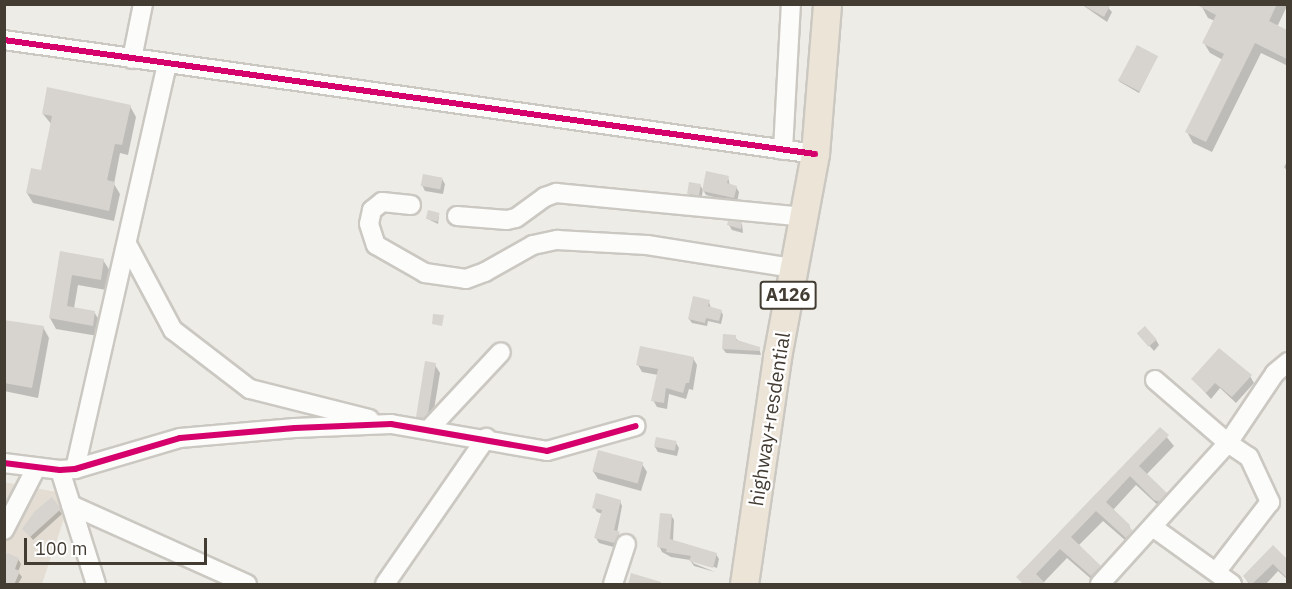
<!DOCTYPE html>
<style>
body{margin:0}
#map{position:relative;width:1292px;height:589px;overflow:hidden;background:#eeece6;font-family:"IBM Plex Sans",sans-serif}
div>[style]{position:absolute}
.residential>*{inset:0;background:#e3ddd3}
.shadow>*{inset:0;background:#0003}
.building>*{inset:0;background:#d7d4cf;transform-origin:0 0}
.roads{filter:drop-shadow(2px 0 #cbc8c2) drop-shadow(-2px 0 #cbc8c2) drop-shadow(0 2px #cbc8c2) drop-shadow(0 -2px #cbc8c2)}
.minor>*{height:18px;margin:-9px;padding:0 9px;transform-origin:9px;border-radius:9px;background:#fcfcfb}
.highway>*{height:27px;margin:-13.5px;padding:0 13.5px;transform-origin:13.5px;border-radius:13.5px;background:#ebe4d7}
.cycleway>*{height:6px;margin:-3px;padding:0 3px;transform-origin:3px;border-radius:3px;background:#d6006c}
span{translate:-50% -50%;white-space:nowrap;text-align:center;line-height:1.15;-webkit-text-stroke:4.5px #fff;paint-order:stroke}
.shield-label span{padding:2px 4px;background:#fff;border:2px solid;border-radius:4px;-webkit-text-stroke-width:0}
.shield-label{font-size:18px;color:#433c33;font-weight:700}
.street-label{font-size:20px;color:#433c33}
.frame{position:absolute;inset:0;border:6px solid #433c33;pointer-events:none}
.scale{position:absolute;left:24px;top:538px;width:183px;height:27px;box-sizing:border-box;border:3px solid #433c33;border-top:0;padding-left:8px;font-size:18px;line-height:21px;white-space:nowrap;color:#433c33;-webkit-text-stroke:4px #fff;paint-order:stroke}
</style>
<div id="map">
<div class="residential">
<i style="clip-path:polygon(4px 482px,72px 495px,42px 584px,5px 584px)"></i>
</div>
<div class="shadow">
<i style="clip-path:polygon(1081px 4px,1105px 4px,1112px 12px,1107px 22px)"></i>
<i style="clip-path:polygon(1203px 4px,1288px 4px,1277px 27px,1288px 32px,1288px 66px,1261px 53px,1212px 152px,1193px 143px,1187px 132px,1223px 60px,1210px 53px,1204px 43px,1215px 21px,1208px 18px,1202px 7px)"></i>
<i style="clip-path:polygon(1157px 57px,1139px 93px,1120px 82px,1118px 80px)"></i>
<i style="clip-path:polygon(130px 106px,136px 117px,128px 155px,120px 153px,114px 184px,120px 194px,114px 221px,33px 203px,27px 193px,42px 172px,52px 125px,43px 114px)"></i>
<i style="clip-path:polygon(1288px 160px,1288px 172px,1284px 167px)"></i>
<i style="clip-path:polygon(728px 177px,730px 186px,736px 187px,739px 192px,737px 203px,706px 195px,703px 190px)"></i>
<i style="clip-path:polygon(442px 179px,445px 184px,443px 194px,425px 191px,422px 185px)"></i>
<i style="clip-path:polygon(700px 185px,703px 190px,701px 200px,692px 199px,689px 194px)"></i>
<i style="clip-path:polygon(439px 215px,438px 224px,428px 219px)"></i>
<i style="clip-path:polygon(742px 224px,743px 233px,732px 230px,729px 225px)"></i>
<i style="clip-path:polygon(62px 253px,103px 260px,110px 271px,106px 290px,78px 285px,74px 308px,94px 312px,101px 323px,98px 336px,56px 329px,50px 318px)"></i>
<i style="clip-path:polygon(709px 302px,711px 308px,721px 311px,723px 315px,721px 324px,708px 321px,707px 326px,692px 323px,689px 319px)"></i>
<i style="clip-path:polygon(4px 321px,43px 327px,49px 338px,38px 398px,4px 391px)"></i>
<i style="clip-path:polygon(1139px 334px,1156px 340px,1159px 345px,1154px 351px)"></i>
<i style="clip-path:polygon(735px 336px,737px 340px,759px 348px,761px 355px,726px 353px,723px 349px)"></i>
<i style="clip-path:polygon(693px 358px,697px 365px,693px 390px,689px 389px,686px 399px,669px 394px,667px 409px,657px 407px,653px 400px,658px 375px,642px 372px,638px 365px)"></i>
<i style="clip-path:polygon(435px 365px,440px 373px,432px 422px,422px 425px,418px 417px)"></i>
<i style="clip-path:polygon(1250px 376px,1254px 383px,1236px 403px,1220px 388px,1211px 399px,1193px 379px)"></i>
<i style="clip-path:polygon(1160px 429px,1174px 446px,1146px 475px,1166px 494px,1172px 504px,1162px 509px,1136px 485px,1113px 510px,1129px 526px,1135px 536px,1133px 547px,1103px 521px,1078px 546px,1099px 567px,1105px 577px,1097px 584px,1067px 558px,1043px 583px,1045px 584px,1023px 584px,1018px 577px)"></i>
<i style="clip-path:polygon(676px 443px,679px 448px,677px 456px,658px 452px,655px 447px)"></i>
<i style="clip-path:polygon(642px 464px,647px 472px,641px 491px,598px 479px,593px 471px)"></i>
<i style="clip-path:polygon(52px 500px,62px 514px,33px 540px,24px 529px)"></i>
<i style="clip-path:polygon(620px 501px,622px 506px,617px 533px,622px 538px,617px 548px,599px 543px,596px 538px,602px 514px,597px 512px,594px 507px)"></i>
<i style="clip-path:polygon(671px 515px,674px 520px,673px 541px,716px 554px,719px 559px,717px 568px,693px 560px,693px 563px,715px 572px,694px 566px,690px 560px,671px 557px,662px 552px,659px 546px)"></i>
<i style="clip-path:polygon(1273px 547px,1288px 561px,1288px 580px,1278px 571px,1266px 584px,1249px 584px,1244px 576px)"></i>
<i style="clip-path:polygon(18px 559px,21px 564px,18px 572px,22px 577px,18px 584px,4px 584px)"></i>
</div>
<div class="building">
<i style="clip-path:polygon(1081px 4px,1111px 4px,1104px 17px)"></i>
<i style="clip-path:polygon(1195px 4px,1277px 4px,1269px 21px,1287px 30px,1287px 59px,1255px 43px,1206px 142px,1185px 132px,1224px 54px,1202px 43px,1216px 15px)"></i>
<i style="left:1137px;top:45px;width:24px;height:40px;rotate:28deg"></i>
<i style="clip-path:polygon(47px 87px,131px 105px,122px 145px,115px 144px,107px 180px,115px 182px,109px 211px,26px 193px,31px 168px,41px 170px,52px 116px,42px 114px)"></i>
<i style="clip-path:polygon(706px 171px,729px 176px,727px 183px,737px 186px,734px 198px,702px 191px)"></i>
<i style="left:423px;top:174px;width:20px;height:12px;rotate:11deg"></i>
<i style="left:689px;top:182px;width:12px;height:12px;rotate:9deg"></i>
<i style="left:428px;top:210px;width:12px;height:9px;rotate:14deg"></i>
<i style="clip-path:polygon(728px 221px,742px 222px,741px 229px,727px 225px)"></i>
<i style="clip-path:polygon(60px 251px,104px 259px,101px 280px,72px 275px,67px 306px,95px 311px,93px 326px,49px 318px)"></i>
<i style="clip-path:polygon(693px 296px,710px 300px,708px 306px,722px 310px,719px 321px,706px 318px,705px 323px,688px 319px)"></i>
<i style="clip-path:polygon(433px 314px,444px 315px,442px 326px,432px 324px)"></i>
<i style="clip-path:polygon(4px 320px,44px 326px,32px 388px,4px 383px)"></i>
<i style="left:1145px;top:326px;width:18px;height:11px;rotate:49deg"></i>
<i style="clip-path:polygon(723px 334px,736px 335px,736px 340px,760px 347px,760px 351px,722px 349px)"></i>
<i style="clip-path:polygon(640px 346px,694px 357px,689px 383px,686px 383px,683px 393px,666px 388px,664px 403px,651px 401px,658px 369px,636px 365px)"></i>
<i style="clip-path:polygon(1219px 348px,1252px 375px,1232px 397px,1215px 383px,1206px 393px,1191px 379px)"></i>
<i style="clip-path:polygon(425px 361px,436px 363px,428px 414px,424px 418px,416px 417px)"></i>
<i style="clip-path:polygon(1160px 427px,1169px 435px,1139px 466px,1167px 493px,1160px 502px,1154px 500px,1130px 476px,1106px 502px,1130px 525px,1129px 527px,1133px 531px,1126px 538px,1096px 511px,1071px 537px,1101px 566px,1091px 576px,1060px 549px,1036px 574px,1047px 585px,1024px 585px,1016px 577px)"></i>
<i style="left:656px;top:437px;width:21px;height:10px;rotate:11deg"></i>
<i style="left:598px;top:450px;width:47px;height:22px;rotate:15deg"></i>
<i style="clip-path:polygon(596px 493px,621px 500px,614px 530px,620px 532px,614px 543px,594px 538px,602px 510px,592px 508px)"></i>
<i style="clip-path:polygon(52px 497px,61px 509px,30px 537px,22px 529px,35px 511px)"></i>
<i style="clip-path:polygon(660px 513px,672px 514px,670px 539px,717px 553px,713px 568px,689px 561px,691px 556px,666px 552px,667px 549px,657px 547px)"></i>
<i style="clip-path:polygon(1273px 545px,1287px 559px,1287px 578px,1273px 564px,1251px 585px,1243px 576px)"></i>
<i style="clip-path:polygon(7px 553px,19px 558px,15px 569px,20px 571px,14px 585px,4px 585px,4px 560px)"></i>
<i style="clip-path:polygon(631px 573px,661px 582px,661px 585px,628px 585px)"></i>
</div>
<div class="roads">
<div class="minor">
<i style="left:4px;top:40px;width:819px;rotate:8deg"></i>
<i style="left:132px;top:59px;width:56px;rotate:-78.7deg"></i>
<i style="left:783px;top:150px;width:146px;rotate:-86.9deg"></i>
<i style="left:411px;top:205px;width:29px;rotate:-174deg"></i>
<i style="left:382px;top:202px;width:13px;rotate:141deg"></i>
<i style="left:372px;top:210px;width:14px;rotate:102deg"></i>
<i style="left:369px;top:224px;width:22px;rotate:72deg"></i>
<i style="left:376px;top:245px;width:56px;rotate:29.7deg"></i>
<i style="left:425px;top:273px;width:41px;rotate:8.3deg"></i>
<i style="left:466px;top:279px;width:20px;rotate:-20deg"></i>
<i style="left:485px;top:272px;width:55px;rotate:-29.4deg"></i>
<i style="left:533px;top:245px;width:25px;rotate:-12deg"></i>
<i style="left:557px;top:240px;width:90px;rotate:3.2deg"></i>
<i style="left:647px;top:245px;width:148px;rotate:9deg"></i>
<i style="left:457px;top:216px;width:50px;rotate:4.6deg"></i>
<i style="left:507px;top:220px;width:9px;rotate:-13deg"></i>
<i style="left:516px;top:218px;width:36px;rotate:-36deg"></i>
<i style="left:545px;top:197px;width:12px;rotate:-20deg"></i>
<i style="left:556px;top:193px;width:249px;rotate:5.5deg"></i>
<i style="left:127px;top:244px;width:98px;rotate:61.9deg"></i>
<i style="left:173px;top:330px;width:97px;rotate:37.5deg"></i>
<i style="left:250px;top:389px;width:123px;rotate:14.1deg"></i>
<i style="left:1155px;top:380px;width:96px;rotate:40.8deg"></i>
<i style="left:1228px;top:443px;width:25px;rotate:34deg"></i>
<i style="left:1249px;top:457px;width:50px;rotate:65deg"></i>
<i style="left:1270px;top:502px;width:88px;rotate:127.6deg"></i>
<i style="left:429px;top:429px;width:105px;rotate:-46.9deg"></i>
<i style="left:4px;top:463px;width:56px;rotate:7.1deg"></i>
<i style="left:60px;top:470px;width:15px;rotate:-4deg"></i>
<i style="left:75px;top:469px;width:109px;rotate:-16.4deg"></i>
<i style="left:180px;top:438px;width:115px;rotate:-5deg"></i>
<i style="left:295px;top:428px;width:96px;rotate:-2.4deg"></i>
<i style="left:391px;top:424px;width:158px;rotate:9.8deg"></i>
<i style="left:547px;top:451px;width:92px;rotate:-15.7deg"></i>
<i style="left:75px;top:469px;width:416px;rotate:-77.2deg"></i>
<i style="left:60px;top:470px;width:120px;rotate:72.5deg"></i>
<i style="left:71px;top:505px;width:193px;rotate:24.2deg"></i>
<i style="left:1154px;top:528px;width:96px;rotate:35.7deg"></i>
<i style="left:4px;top:530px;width:70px;rotate:-62.7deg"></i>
<i style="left:385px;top:584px;width:178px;rotate:-55.3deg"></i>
<i style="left:613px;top:584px;width:42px;rotate:-72deg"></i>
<i style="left:1100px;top:584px;width:190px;rotate:-47.8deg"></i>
<i style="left:1228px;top:443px;width:84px;rotate:-56.1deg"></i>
<i style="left:1275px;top:373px;width:17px;rotate:-40deg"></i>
</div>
<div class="highway">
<i style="left:744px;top:584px;width:229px;rotate:-81.7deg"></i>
<i style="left:777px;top:357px;width:207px;rotate:-79.4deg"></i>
<i style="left:815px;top:154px;width:150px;rotate:-85.4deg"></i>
</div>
</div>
<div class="cycleway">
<i style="left:4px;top:40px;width:819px;rotate:8deg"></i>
<i style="left:4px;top:463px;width:56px;rotate:7.1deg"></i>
<i style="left:60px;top:470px;width:15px;rotate:-4deg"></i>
<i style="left:75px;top:469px;width:109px;rotate:-16.4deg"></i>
<i style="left:180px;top:438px;width:115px;rotate:-5deg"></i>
<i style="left:295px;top:428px;width:96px;rotate:-2.4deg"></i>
<i style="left:391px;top:424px;width:158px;rotate:9.8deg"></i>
<i style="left:547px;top:451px;width:92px;rotate:-15.7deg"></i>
</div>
<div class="shield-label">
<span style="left:788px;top:295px">A126</span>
</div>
<div class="street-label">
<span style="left:769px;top:419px;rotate:-81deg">highway+resdential</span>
</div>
<div class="frame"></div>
<div class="scale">100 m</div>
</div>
